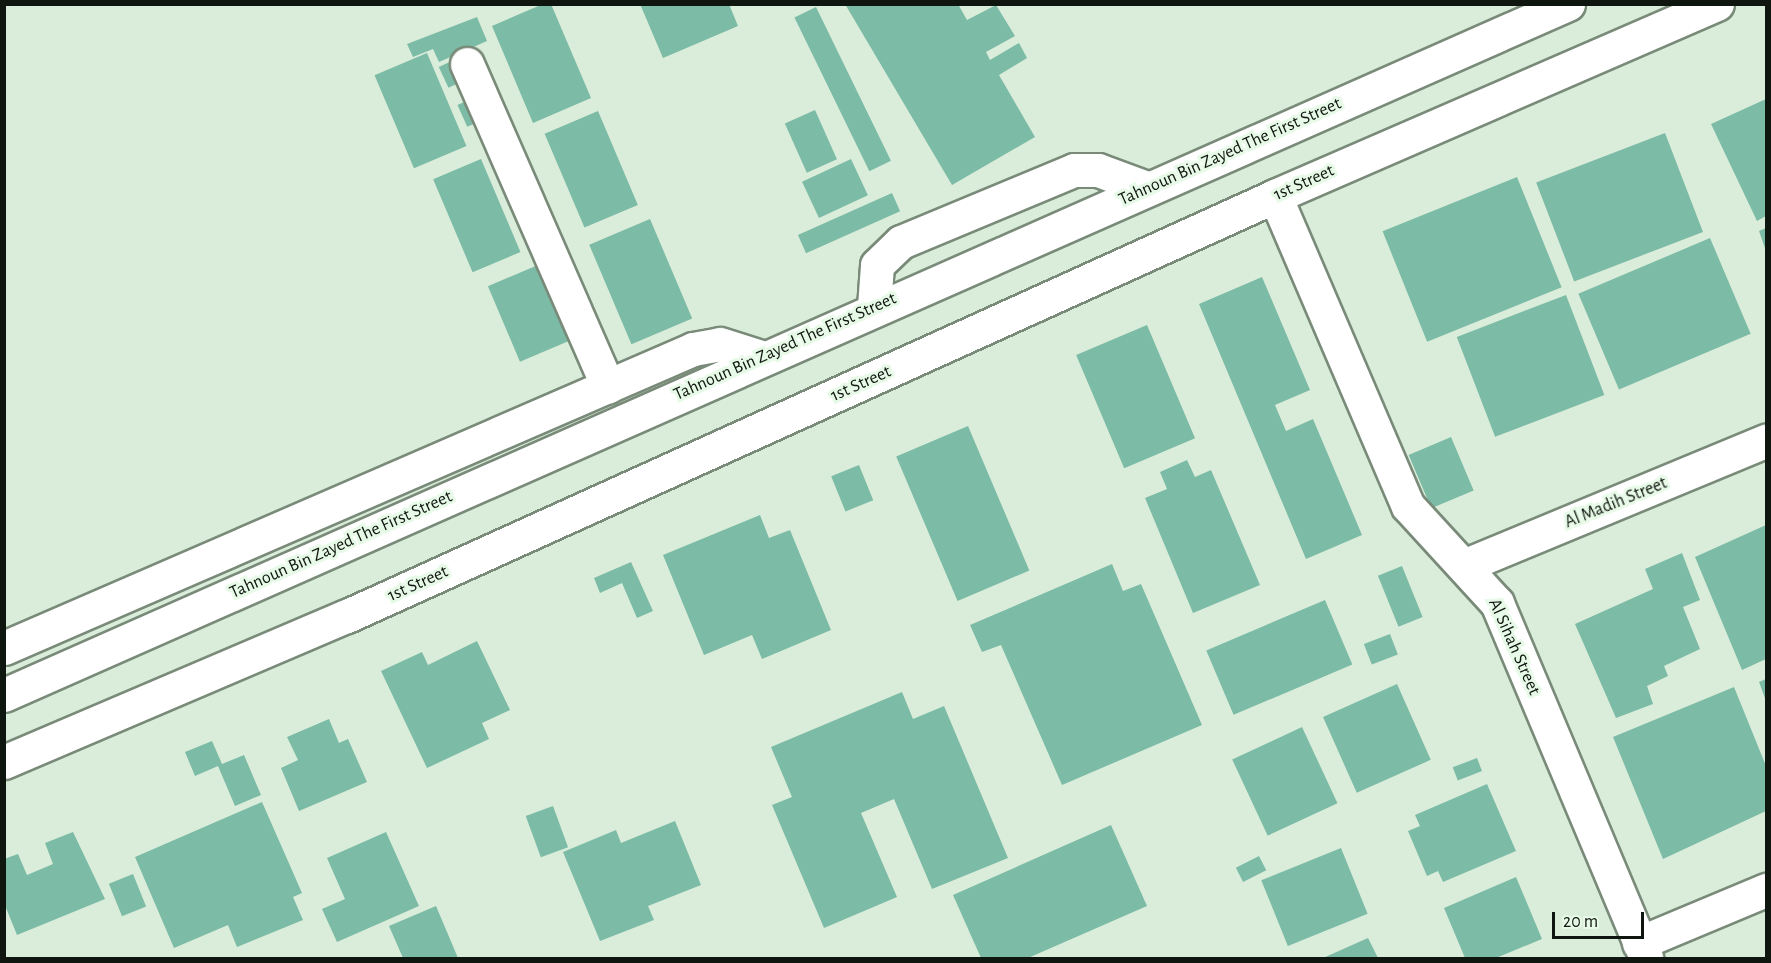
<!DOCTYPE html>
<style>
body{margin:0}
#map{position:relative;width:1771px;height:963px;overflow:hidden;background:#daedda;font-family:"Alegreya Sans",sans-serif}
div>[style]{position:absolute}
.building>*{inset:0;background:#7cbba6;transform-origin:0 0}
.roads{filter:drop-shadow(2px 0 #798a79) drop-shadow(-2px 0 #798a79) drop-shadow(0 2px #798a79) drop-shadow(0 -2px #798a79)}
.minor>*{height:33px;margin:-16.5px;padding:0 16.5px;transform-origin:16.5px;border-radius:16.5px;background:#fff}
.tertiary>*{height:33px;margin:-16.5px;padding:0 16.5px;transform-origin:16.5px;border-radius:16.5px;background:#fff}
span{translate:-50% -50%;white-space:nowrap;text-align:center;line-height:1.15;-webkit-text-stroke:6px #e7fae7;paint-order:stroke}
.street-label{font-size:18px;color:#0f150f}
.frame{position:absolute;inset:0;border:6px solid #0f150f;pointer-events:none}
.scale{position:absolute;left:1552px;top:912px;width:92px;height:27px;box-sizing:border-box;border:3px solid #0f150f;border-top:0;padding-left:8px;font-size:18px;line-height:21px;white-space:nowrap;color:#0f150f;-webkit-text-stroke:4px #e7fae7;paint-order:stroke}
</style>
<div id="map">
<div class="building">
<i style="clip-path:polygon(543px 4px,551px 4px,591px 98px,533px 123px,492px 26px)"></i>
<i style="clip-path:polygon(640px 4px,729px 4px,738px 26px,663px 58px)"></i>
<i style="clip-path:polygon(845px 4px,958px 4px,967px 20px,996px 5px,1015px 36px,986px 52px,990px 60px,1019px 43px,1027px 58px,999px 75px,1035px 137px,952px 185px)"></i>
<i style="left:816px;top:7px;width:171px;height:24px;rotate:64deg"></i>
<i style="clip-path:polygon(477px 17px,487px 41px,439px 62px,433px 49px,413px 57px,407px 44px)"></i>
<i style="left:427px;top:53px;width:101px;height:57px;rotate:67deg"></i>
<i style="left:456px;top:59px;width:23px;height:19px;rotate:65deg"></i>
<i style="left:473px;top:98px;width:24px;height:17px;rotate:66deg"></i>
<i style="clip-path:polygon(1766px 99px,1766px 216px,1757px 221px,1711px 124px)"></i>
<i style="left:815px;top:110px;width:54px;height:33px;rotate:66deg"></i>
<i style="left:598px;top:111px;width:102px;height:58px;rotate:67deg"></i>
<i style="left:1665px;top:133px;width:106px;height:138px;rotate:69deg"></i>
<i style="left:481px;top:159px;width:101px;height:52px;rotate:67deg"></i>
<i style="left:851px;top:159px;width:40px;height:54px;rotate:65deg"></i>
<i style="left:1517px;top:177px;width:119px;height:145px;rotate:68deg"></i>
<i style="left:892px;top:193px;width:20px;height:103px;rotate:66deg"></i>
<i style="left:650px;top:219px;width:108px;height:66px;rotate:67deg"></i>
<i style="clip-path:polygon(1766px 228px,1766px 251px,1759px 231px)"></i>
<i style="left:1710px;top:238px;width:104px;height:143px;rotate:67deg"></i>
<i style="left:545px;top:262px;width:82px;height:62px;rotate:67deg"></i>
<i style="clip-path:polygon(1262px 277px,1310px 390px,1275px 405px,1286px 431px,1313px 419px,1362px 535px,1306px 559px,1199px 304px)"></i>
<i style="left:1566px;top:295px;width:107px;height:117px;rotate:69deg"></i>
<i style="left:1147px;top:325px;width:123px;height:77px;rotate:67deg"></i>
<i style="left:968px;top:426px;width:157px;height:78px;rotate:67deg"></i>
<i style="left:1451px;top:437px;width:58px;height:46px;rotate:67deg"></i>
<i style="clip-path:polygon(1187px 460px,1195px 477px,1211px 470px,1260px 585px,1193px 613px,1145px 498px,1167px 489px,1160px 472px)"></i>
<i style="left:859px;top:465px;width:38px;height:30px;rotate:68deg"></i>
<i style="clip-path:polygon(760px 515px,769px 538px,790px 530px,831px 630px,762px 659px,752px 635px,704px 655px,663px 555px)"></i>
<i style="clip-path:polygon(1766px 525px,1766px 659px,1742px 670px,1695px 557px)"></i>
<i style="clip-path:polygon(1682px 553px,1700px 600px,1683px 607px,1700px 649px,1664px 666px,1668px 676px,1647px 686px,1653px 704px,1616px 718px,1575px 624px,1653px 589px,1645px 569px)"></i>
<i style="clip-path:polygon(631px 562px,653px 611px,637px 618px,622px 583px,600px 593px,594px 578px)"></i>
<i style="clip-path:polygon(1112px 564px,1123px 591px,1141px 584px,1202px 725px,1062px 785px,1001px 645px,982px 652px,970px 625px)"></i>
<i style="left:1402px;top:566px;width:55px;height:26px;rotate:68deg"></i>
<i style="left:1325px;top:600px;width:70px;height:129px;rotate:67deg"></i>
<i style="left:1390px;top:634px;width:22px;height:28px;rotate:69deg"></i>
<i style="clip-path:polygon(477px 641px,510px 710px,482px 723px,489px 739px,427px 768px,381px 671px,422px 652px,428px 665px)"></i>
<i style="clip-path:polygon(1766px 679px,1766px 701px,1759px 682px)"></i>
<i style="left:1397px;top:684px;width:83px;height:81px;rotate:66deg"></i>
<i style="clip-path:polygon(1734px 687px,1766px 766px,1766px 811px,1663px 859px,1613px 737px)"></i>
<i style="clip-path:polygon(902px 692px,913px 719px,944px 706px,1008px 858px,932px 889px,894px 799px,861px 813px,897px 897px,824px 928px,772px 805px,792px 797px,771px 747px)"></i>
<i style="clip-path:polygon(329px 719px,339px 743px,348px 739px,367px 782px,299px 811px,281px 768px,298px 760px,287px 737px)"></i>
<i style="left:1302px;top:727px;width:84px;height:77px;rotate:65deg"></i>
<i style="clip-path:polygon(212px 741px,222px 764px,244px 755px,261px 795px,235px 806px,218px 766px,195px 776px,185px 752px)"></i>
<i style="left:1477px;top:758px;width:14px;height:26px;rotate:69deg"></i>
<i style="clip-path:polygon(1487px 784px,1516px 851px,1443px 882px,1438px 871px,1427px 876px,1408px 831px,1420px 826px,1415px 815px)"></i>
<i style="clip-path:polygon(262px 802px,302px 893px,293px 897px,303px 920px,237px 947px,228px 925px,174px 948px,135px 857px)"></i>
<i style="left:553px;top:806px;width:44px;height:29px;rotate:70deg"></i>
<i style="clip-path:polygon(675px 821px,701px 885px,648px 906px,654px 920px,600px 941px,563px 852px,616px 830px,621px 843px)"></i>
<i style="clip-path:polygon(1111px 825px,1147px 906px,1028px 958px,981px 958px,953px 895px)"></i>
<i style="clip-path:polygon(73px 832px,105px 899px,17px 935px,4px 903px,4px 859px,18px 854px,27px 875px,53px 864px,45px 843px)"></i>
<i style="clip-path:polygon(386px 832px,419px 906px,337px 942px,322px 909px,345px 899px,327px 858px)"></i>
<i style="left:1341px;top:848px;width:71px;height:86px;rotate:68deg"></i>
<i style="left:1259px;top:856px;width:16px;height:26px;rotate:63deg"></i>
<i style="left:133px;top:874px;width:35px;height:26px;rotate:68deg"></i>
<i style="clip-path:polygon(1516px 877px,1542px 939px,1496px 958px,1465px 958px,1444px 908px)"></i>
<i style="clip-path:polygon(436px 906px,458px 958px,403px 958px,389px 926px)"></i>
<i style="clip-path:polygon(1368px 938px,1378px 958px,1323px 958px)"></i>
</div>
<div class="roads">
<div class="minor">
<i style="left:467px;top:64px;width:352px;rotate:66.4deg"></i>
<i style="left:1275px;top:196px;width:337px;rotate:66.8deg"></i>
<i style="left:1408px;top:506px;width:132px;rotate:47.5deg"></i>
<i style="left:1497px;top:603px;width:385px;rotate:67.2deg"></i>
<i style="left:874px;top:307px;width:42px;rotate:-85.9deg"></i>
<i style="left:877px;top:265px;width:33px;rotate:-44deg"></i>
<i style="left:901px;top:242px;width:187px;rotate:-22.6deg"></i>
<i style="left:1074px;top:170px;width:24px"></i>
<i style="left:1098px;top:170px;width:52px;rotate:20.2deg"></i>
<i style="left:1466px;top:565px;width:325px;rotate:-22.5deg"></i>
<i style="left:4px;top:648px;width:751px;rotate:-23.46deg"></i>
<i style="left:693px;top:349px;width:27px;rotate:-10deg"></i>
<i style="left:720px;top:344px;width:43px;rotate:17.6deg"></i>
<i style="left:4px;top:762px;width:373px;rotate:-23.1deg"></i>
<i style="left:347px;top:616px;width:1019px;rotate:-24.35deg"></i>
<i style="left:1275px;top:196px;width:482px;rotate:-23.5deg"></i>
<i style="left:1639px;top:943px;width:138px;rotate:-22.7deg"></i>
</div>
<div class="tertiary">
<i style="left:4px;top:695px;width:1710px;rotate:-23.84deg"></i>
</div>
</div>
<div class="street-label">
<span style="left:1230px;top:152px;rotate:-24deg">Tahnoun Bin Zayed The First Street</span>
<span style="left:1304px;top:183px;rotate:-24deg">1st Street</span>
<span style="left:785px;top:347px;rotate:-24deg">Tahnoun Bin Zayed The First Street</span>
<span style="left:861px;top:384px;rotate:-24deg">1st Street</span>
<span style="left:1616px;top:503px;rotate:-22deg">Al Madih Street</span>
<span style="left:341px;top:545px;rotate:-24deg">Tahnoun Bin Zayed The First Street</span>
<span style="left:418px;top:584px;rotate:-24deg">1st Street</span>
<span style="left:1514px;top:647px;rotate:66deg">Al Sihah Street</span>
</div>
<div class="frame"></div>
<div class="scale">20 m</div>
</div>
